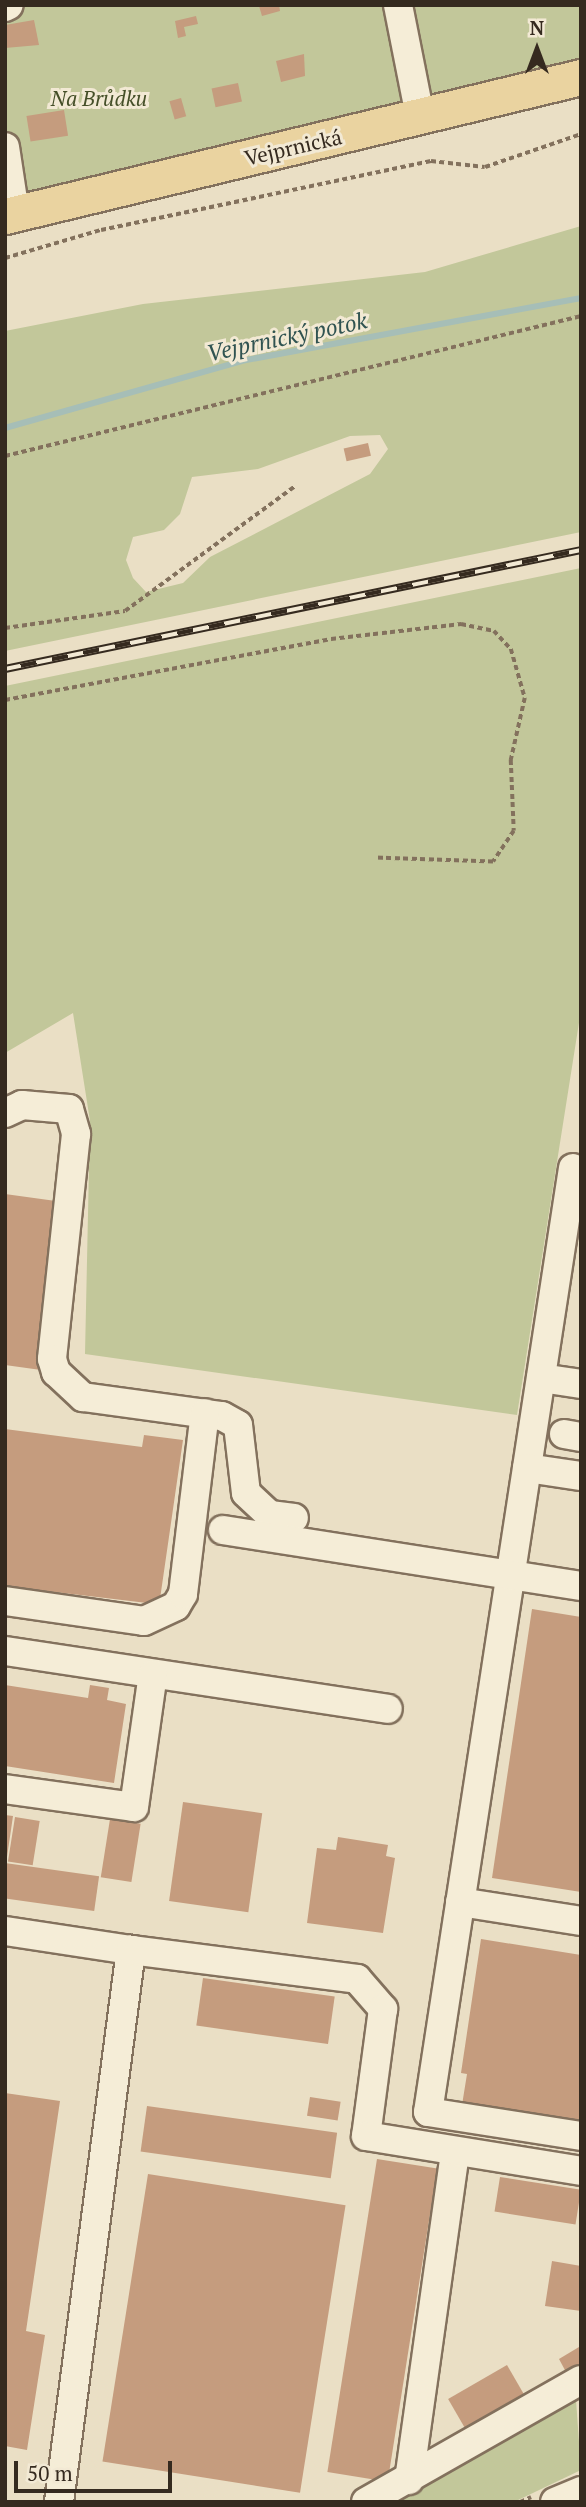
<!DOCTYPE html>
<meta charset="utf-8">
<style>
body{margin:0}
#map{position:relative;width:586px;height:2507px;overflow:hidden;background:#eadfc5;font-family:"PT Serif",serif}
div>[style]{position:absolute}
.green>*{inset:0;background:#c2c79a}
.stream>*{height:6px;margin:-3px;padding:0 3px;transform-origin:3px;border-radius:3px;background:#a6beb7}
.building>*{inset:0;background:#c59c7e;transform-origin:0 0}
.path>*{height:3.5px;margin-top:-1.75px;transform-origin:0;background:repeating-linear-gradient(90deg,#83715d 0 5px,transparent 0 8.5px)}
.roads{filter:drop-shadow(2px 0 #83715d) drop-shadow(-2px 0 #83715d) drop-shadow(0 2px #83715d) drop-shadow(0 -2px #83715d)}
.minor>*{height:28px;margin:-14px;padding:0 14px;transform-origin:14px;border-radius:14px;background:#f5edd7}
.major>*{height:35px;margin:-17.5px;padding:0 17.5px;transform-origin:17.5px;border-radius:17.5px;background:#ead3a0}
.rail>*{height:8px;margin-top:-4px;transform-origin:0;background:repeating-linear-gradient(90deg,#f2e9d4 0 16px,#352a1f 0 32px);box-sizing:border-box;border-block:2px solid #352a1f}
span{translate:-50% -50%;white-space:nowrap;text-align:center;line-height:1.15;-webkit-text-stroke:6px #f2e9d4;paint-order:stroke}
.park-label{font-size:21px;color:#454f28;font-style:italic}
.street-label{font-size:21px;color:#352a1f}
.water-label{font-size:23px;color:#305351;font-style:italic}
.frame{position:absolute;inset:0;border:7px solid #352a1f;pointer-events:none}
.north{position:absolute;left:502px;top:14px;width:70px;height:70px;-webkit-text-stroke:5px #f2e9d4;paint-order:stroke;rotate:0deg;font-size:19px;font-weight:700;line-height:28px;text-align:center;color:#352a1f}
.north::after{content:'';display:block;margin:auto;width:24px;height:32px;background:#352a1f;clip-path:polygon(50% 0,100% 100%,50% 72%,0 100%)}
.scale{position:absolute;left:14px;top:2461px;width:158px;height:32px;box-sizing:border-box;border:4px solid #352a1f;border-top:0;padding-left:9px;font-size:21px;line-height:24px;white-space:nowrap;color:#352a1f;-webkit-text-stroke:5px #f2e9d4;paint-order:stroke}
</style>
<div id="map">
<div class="green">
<i style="clip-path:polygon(5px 5px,581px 5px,581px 77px,5px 216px)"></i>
<i style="clip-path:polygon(evenodd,581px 226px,581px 532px,5px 651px,5px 331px,143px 304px,425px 272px,581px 226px,380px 435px,388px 449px,370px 474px,210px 557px,183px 583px,146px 592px,133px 578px,126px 560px,133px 537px,164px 530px,180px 514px,192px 477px,258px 469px,350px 436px,380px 435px)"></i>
<i style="clip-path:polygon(581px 568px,581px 1010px,517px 1415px,85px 1354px,90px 1121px,73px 1013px,5px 1053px,5px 686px)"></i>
<i style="clip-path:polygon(576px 2400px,581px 2470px,514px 2502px,398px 2502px)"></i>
</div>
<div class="stream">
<i style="left:5px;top:428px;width:245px;rotate:-15.8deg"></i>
<i style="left:241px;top:361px;width:346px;rotate:-10.5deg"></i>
</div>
<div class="building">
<i style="clip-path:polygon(279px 5px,280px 11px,262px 16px,259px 6px)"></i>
<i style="clip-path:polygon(196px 16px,198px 24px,184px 27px,186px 36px,178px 38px,175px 21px)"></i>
<i style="clip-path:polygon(34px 20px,39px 45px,5px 48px,5px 25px)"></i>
<i style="clip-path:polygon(304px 54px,305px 76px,281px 82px,276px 61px)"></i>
<i style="left:238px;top:83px;width:19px;height:27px;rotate:78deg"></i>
<i style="left:181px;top:98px;width:19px;height:12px;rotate:74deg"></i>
<i style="left:64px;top:110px;width:26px;height:38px;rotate:81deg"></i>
<i style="left:368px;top:443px;width:13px;height:25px;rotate:77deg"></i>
<i style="clip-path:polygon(5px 1194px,63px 1202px,41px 1370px,5px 1365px)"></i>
<i style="clip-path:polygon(5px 1429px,142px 1447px,144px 1435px,183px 1440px,160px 1599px,147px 1603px,5px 1586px)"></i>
<i style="clip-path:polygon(532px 1609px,581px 1617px,581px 1892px,492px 1878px)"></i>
<i style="clip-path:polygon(5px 1685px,88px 1698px,90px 1685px,109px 1688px,107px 1700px,126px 1704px,114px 1783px,5px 1766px)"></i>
<i style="left:183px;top:1802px;width:80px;height:100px;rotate:8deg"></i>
<i style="clip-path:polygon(5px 1815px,13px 1816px,7px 1857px,5px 1857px)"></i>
<i style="left:15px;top:1817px;width:25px;height:45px;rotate:9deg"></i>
<i style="left:110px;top:1819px;width:31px;height:59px;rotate:9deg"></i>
<i style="clip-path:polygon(338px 1837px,388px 1845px,386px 1856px,395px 1858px,383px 1933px,307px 1923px,317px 1848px,336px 1850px)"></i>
<i style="left:5px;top:1863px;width:95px;height:35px;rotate:8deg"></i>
<i style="clip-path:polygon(481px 1939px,581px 1955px,581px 2123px,462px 2105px,467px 2074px,461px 2073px)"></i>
<i style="left:203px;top:1978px;width:133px;height:48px;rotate:8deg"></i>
<i style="clip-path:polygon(5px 2093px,60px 2101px,26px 2331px,45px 2335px,27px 2450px,5px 2446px)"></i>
<i style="left:310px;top:2097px;width:31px;height:19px;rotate:9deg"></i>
<i style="left:147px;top:2106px;width:192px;height:46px;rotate:8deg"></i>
<i style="left:377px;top:2159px;width:61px;height:317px;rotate:9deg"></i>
<i style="left:148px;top:2174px;width:200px;height:291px;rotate:9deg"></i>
<i style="left:500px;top:2177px;width:82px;height:35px;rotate:9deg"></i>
<i style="clip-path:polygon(552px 2261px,581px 2266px,581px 2311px,545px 2306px)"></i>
<i style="clip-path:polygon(579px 2347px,581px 2363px,566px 2372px,559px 2359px)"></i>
<i style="left:507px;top:2365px;width:39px;height:68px;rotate:60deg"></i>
</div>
<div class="path">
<i style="left:5px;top:258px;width:100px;rotate:-16.3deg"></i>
<i style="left:101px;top:230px;width:337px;rotate:-11.8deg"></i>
<i style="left:431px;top:161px;width:54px;rotate:6.3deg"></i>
<i style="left:485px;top:167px;width:102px;rotate:-19deg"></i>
<i style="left:5px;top:456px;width:593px;rotate:-13.66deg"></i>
<i style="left:5px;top:628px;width:121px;rotate:-8.1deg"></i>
<i style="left:125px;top:611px;width:210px;rotate:-36.3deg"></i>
<i style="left:5px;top:700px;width:332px;rotate:-10.6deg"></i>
<i style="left:331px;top:639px;width:131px;rotate:-6.6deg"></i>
<i style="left:461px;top:624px;width:34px;rotate:12deg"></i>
<i style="left:494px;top:631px;width:25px;rotate:47deg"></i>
<i style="left:511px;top:649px;width:51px;rotate:74.1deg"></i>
<i style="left:525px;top:698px;width:64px;rotate:102.7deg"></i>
<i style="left:511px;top:760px;width:71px;rotate:87.6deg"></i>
<i style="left:514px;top:831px;width:37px;rotate:124deg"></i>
<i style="left:493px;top:862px;width:118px;rotate:-178.1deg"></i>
<i style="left:520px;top:2502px;width:12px;rotate:-24deg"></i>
</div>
<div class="roads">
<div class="minor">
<i style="left:398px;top:5px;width:113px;rotate:78.8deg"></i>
<i style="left:5px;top:7px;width:4px;rotate:-27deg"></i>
<i style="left:5px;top:147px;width:67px;rotate:81.4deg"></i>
<i style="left:5px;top:1113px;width:19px;rotate:-25deg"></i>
<i style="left:22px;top:1105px;width:47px;rotate:4.9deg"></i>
<i style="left:69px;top:1109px;width:26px;rotate:74deg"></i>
<i style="left:76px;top:1134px;width:226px;rotate:96.1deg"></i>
<i style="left:52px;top:1359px;width:14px;rotate:73deg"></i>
<i style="left:56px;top:1372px;width:37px;rotate:43deg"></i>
<i style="left:83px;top:1397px;width:140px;rotate:7.8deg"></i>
<i style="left:222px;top:1416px;width:18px;rotate:29deg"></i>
<i style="left:238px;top:1425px;width:68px;rotate:83.3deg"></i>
<i style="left:246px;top:1493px;width:33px;rotate:43deg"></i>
<i style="left:270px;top:1515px;width:24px;rotate:7deg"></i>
<i style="left:573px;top:1168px;width:955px;rotate:98.73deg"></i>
<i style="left:428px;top:2112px;width:155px;rotate:8.9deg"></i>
<i style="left:541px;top:1378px;width:40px;rotate:8.5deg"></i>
<i style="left:564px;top:1434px;width:17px;rotate:10deg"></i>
<i style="left:527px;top:1468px;width:55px;rotate:8.4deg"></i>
<i style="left:223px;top:1530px;width:362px;rotate:8.9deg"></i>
<i style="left:5px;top:1601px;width:140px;rotate:8.2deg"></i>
<i style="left:144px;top:1621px;width:35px;rotate:-25deg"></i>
<i style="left:176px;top:1606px;width:14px;rotate:-60deg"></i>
<i style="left:183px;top:1594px;width:182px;rotate:-83.1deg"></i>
<i style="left:5px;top:1651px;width:387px;rotate:8.6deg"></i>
<i style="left:5px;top:1789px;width:130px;rotate:7.9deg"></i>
<i style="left:134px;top:1807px;width:134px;rotate:-81.9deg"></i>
<i style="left:460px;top:1902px;width:122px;rotate:8.9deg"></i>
<i style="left:5px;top:1931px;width:127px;rotate:8.6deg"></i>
<i style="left:409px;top:2480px;width:331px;rotate:-82deg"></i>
<i style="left:59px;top:2502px;width:557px;rotate:-82.57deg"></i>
<i style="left:131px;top:1950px;width:228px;rotate:7.3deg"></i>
<i style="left:357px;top:1979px;width:40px;rotate:49deg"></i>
<i style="left:383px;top:2009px;width:128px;rotate:97.6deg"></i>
<i style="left:366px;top:2136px;width:218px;rotate:9.2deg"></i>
<i style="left:366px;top:2502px;width:247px;rotate:-29.6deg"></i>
<i style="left:555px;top:2502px;width:28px;rotate:-23deg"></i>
</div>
<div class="major">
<i style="left:5px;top:216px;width:593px;rotate:-13.57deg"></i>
</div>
</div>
<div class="rail">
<i style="left:5px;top:669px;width:588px;rotate:-11.67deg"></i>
</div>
<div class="park-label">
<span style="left:99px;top:98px">Na Brůdku</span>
</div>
<div class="street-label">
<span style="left:293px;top:147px;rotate:-13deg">Vejprnická</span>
</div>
<div class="water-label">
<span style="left:287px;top:337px;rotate:-12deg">Vejprnický potok</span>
</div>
<div class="frame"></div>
<div class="north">N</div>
<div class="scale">50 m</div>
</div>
